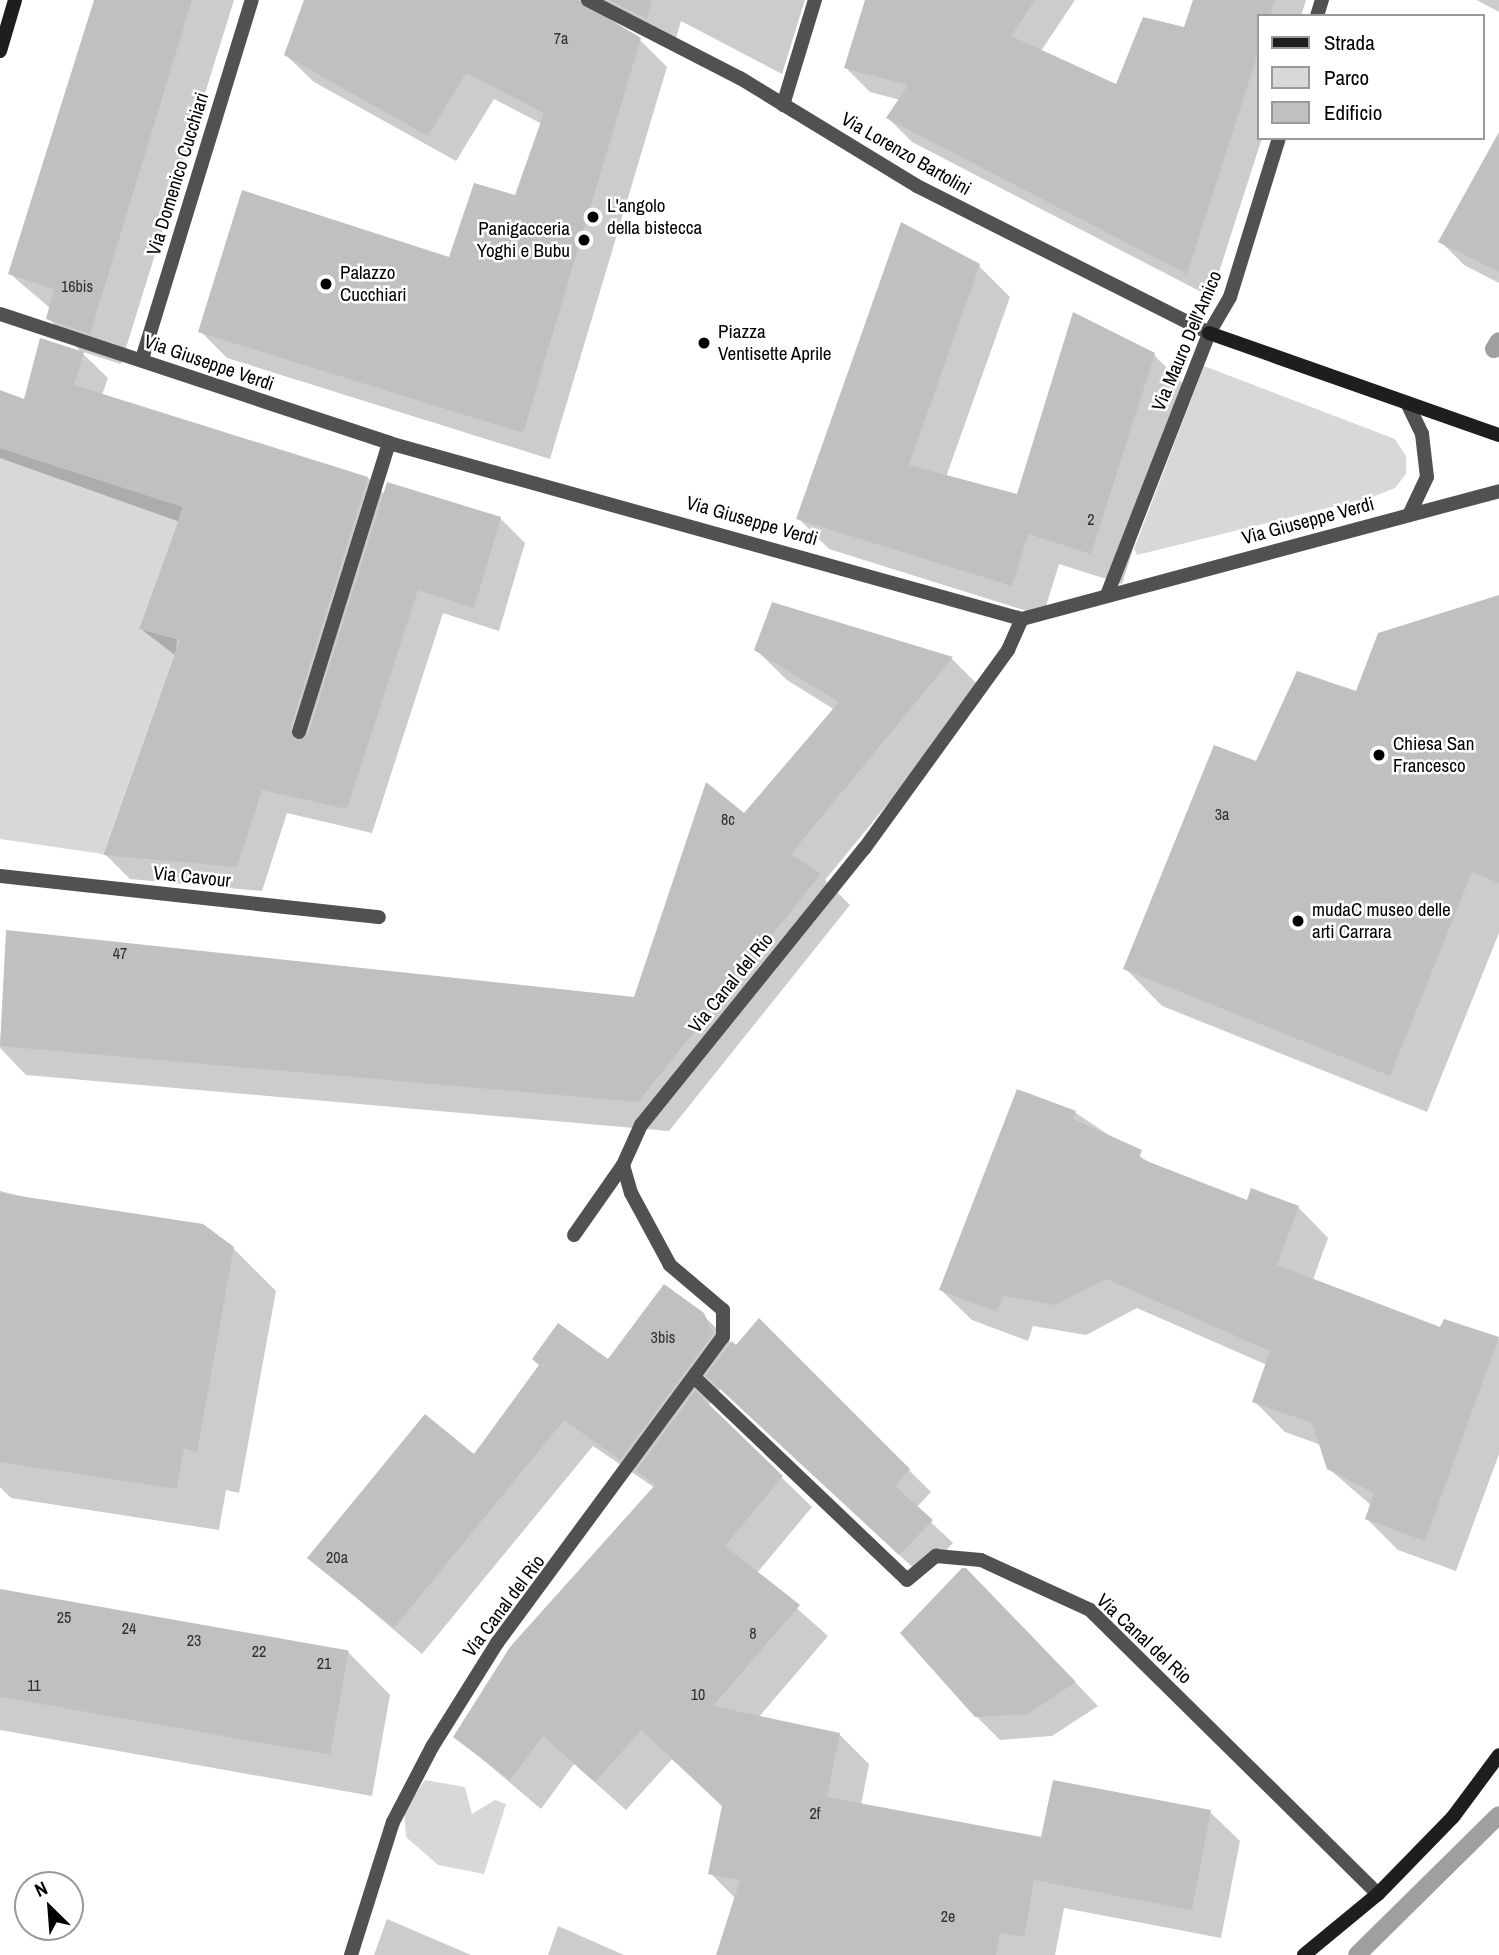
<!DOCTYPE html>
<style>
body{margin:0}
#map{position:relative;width:1499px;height:1955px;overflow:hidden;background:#fff;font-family:"Archivo Narrow",sans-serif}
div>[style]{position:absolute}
.green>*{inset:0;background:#d8d8d8}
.shadow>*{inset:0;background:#0003}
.stream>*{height:18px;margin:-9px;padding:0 9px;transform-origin:9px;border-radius:9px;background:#9f9f9f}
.building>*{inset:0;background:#c0c0c0;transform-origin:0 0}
.service>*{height:14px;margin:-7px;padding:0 7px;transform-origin:7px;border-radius:7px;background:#515151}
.minor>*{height:14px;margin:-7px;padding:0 7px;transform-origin:7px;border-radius:7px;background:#515151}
.secondary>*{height:14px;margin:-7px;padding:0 7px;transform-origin:7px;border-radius:7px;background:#1e1e1e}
.dots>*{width:19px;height:19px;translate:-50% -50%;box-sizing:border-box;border:4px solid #fff;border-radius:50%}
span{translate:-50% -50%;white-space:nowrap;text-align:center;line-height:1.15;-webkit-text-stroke:5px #fff;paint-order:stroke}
.number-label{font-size:16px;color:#303030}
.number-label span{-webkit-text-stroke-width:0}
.street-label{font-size:19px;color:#000}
.poi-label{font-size:19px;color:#000}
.left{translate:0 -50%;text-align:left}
.right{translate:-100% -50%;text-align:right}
.legend{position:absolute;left:1257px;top:14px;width:228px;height:126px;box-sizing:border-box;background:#fff;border:2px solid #999;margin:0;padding:9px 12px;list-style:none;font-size:21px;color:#000}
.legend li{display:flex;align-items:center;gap:14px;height:35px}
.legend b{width:35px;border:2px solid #999}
.north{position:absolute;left:14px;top:1871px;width:70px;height:70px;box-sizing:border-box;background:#fff;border:2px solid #999;border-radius:50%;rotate:335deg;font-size:19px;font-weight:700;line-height:28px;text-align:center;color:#000}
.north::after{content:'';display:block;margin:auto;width:24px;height:32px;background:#000;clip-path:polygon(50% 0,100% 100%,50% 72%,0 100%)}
</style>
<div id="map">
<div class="green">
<i style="clip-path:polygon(1204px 366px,1395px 439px,1406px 456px,1406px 474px,1395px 488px,1372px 497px,1137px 555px,1134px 549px)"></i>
<i style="clip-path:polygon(0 448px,183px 507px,139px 629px,177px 639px,176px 650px,103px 854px,0 839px)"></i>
<i style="clip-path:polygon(425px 1780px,465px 1787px,472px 1814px,495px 1800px,506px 1804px,484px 1874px,438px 1865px,406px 1837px,404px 1810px)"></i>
</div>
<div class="shadow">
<i style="clip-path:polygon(95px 0,234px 0,121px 364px,80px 351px,108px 378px,102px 395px,368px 478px,385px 495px,500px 518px,525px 543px,499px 631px,443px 613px,372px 833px,287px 813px,262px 891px,130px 879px,105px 854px,176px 656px,141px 629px,180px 522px,0 458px,0 393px,25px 401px,82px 353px,48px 318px,50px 308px,10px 274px)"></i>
<i style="clip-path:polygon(304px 0,805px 0,782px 74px,681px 21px,674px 45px,620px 17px,607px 23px,640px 40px,667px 67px,550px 459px,227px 358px,200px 331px,450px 260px,516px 197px,542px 124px,494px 99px,456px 161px,314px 82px,286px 55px)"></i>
<i style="clip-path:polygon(867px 0,1075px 0,1041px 51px,1117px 86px,1185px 29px,1194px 0,1306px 0,1301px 16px,1259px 16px,1262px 138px,1211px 297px,912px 142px,888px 118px,900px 100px,870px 92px,846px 68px)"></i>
<i style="clip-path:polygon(1477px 0,1499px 0,1499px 12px)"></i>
<i style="clip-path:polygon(1499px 133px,1499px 283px,1464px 265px,1440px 241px)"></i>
<i style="clip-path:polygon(979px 266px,1010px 297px,946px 477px,1018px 496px,1154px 355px,1185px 386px,1122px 584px,1059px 564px,1043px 616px,829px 549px,798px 518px)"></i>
<i style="clip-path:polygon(773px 604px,952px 659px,982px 689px,825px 880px,850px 905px,669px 1131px,26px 1075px,0 1048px,8px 932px,635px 999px,744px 816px,835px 710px,787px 680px,756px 650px)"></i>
<i style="clip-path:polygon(1499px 609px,1499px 933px,1427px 1112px,1162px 1006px,1126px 969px,1257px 763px,1357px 693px)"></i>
<i style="clip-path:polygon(1018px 1091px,1076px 1113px,1156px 1167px,1248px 1202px,1298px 1207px,1328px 1238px,1313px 1280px,1441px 1329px,1445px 1321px,1499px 1339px,1499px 1454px,1456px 1571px,1398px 1550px,1367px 1519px,1372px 1506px,1328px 1468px,1321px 1445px,1285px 1432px,1254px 1401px,1267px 1365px,1137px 1308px,1086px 1335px,1033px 1326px,1028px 1341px,972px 1320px,941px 1290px)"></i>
<i style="clip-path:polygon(0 1191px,233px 1248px,276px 1291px,239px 1493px,226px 1490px,219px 1530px,11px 1498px,0 1487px)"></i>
<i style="clip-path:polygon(702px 1314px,736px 1348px,759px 1321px,931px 1492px,916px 1508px,953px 1543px,922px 1576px,721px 1388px,708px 1406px,812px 1507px,757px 1573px,828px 1636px,758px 1718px,839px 1734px,869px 1764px,861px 1805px,1042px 1839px,1210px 1812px,1240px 1841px,1221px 1938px,1064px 1908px,1055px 1955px,718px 1955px,736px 1899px,710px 1873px,724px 1807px,672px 1759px,626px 1810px,574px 1764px,541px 1809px,456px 1737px,655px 1488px,593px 1446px,422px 1654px,310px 1558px,474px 1456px,608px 1362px)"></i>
<i style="clip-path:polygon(0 1591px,348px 1652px,390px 1695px,372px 1796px,0 1730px)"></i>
<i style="clip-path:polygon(990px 1594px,1098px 1706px,1052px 1736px,1000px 1740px,976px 1716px)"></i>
<i style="clip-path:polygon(387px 1919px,471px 1955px,374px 1955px)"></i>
<i style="clip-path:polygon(558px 1926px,624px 1955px,548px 1955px)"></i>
</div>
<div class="stream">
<i style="left:1494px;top:349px;width:9px;rotate:-58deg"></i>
<i style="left:1357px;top:1955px;width:199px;rotate:-44.6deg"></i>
</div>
<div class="building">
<i style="clip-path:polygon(94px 0,192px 0,90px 334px,46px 319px,54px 289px,8px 274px)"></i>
<i style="clip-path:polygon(304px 0,578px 0,641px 38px,523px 433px,198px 332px,242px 190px,449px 257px,474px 183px,515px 195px,544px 113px,466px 73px,428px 136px,284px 55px)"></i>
<i style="clip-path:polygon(609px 0,652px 0,647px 19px)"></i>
<i style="clip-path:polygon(865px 0,1035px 0,1011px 36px,1116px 84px,1143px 17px,1184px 27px,1193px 0,1275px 0,1270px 16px,1259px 16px,1259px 50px,1187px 274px,886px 118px,908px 85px,844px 68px)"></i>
<i style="clip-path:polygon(1499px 132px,1499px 272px,1438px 242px)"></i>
<i style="clip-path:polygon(901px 222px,980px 264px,909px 465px,1017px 494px,1073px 312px,1155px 353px,1091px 554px,1028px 534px,1012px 586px,796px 519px)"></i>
<i style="clip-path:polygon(40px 338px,84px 352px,74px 385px,368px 477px,290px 729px,296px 741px,308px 735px,387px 482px,501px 517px,474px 608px,418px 590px,347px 809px,262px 790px,237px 867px,103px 855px,180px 639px,139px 629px,183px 507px,0 448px,0 390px,24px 399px)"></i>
<i style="clip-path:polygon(1499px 595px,1499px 883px,1472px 872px,1390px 1076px,1123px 969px,1214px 745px,1256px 761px,1297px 671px,1356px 691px,1378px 633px)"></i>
<i style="clip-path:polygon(772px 602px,953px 657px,791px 854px,821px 874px,638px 1102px,0 1046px,6px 930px,634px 997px,706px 782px,744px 813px,839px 702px,754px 650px)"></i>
<i style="clip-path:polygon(1017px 1089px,1076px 1111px,1073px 1119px,1142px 1150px,1139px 1158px,1247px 1200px,1251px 1188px,1299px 1206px,1277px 1265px,1440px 1327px,1444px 1319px,1499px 1337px,1425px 1541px,1365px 1519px,1374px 1493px,1327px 1469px,1312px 1423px,1252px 1402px,1270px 1351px,1106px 1279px,1055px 1305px,1003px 1296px,997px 1312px,939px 1290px)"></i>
<i style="clip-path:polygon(0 1193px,203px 1224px,234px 1247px,197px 1452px,184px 1448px,177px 1489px,0 1462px)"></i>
<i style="clip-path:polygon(664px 1284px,704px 1313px,713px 1334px,620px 1460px,564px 1420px,394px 1628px,307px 1558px,425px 1414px,474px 1454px,539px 1365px,532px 1359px,558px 1323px,608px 1359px)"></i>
<i style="clip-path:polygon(759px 1318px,910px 1469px,895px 1486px,933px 1520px,899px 1555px,706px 1376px,732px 1341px,736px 1345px)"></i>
<i style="clip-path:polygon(695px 1391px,783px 1476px,725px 1546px,800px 1605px,713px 1706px,840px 1733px,827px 1797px,1041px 1837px,1053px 1780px,1211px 1810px,1192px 1910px,1034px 1880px,1024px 1937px,1000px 1933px,996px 1955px,716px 1955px,740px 1880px,708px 1874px,722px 1806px,641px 1730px,595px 1782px,543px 1736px,510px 1780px,453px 1737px,510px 1647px,655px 1485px,636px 1471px)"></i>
<i style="clip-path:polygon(962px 1568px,966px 1568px,1076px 1682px,1028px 1714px,975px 1717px,900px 1633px)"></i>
<i style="left:0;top:1589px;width:354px;height:106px;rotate:10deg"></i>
</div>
<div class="service">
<i style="left:1107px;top:595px;width:281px;rotate:-68.7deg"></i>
<i style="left:299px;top:732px;width:303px;rotate:-72.7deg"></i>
<i style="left:574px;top:1235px;width:85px;rotate:-55deg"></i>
</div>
<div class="minor">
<i style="left:588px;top:0;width:171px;rotate:27.2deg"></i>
<i style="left:740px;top:78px;width:207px;rotate:31.4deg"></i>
<i style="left:917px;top:186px;width:327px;rotate:26.7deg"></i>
<i style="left:1209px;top:333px;width:42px;rotate:-59.7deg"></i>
<i style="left:1230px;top:297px;width:166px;rotate:-72.9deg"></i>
<i style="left:1317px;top:16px;width:17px;rotate:-73deg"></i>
<i style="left:783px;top:105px;width:110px;rotate:-73.1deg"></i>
<i style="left:0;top:314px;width:410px;rotate:18.3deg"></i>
<i style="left:389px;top:443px;width:657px;rotate:15.54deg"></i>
<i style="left:1022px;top:619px;width:494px;rotate:-15deg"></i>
<i style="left:142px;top:359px;width:375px;rotate:-73deg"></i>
<i style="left:1407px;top:403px;width:34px;rotate:64deg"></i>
<i style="left:1422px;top:434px;width:43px;rotate:83.4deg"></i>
<i style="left:1427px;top:477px;width:42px;rotate:115.3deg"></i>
<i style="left:0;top:876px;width:381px;rotate:6.2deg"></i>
<i style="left:694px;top:1377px;width:294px;rotate:43.6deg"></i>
<i style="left:907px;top:1580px;width:38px;rotate:-40deg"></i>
<i style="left:936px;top:1556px;width:45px;rotate:5.1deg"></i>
<i style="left:981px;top:1560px;width:120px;rotate:24.6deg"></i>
<i style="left:1090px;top:1610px;width:404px;rotate:44.6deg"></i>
<i style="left:351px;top:1955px;width:139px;rotate:-72.5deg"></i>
<i style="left:393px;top:1822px;width:85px;rotate:-62.5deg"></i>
<i style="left:432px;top:1747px;width:123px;rotate:-58deg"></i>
<i style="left:497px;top:1643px;width:380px;rotate:-53.6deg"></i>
<i style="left:723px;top:1337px;width:27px;rotate:-90deg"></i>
<i style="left:723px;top:1310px;width:70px;rotate:-139.7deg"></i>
<i style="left:670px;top:1265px;width:82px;rotate:-118.4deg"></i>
<i style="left:631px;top:1193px;width:29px;rotate:-106deg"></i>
<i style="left:623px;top:1165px;width:44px;rotate:-65.8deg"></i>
<i style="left:641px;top:1125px;width:355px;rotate:-51.1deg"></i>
<i style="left:864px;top:849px;width:246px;rotate:-54.1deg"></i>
<i style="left:1008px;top:650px;width:34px;rotate:-66deg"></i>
</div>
<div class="secondary">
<i style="left:0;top:51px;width:53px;rotate:-73.6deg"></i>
<i style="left:1209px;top:333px;width:307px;rotate:19.4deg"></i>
<i style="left:1304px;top:1955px;width:96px;rotate:-39.5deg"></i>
<i style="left:1378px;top:1894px;width:107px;rotate:-45.8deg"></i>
<i style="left:1453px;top:1817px;width:77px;rotate:-53.4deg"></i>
</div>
<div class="dots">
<i style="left:593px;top:217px;background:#000"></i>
<i style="left:584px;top:240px;background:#000"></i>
<i style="left:326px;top:284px;background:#000"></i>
<i style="left:704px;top:343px;background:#000"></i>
<i style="left:1379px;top:755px;background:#000"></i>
<i style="left:1298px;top:921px;background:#000"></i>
</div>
<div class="number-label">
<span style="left:561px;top:38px">7a</span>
<span style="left:77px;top:286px">16bis</span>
<span style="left:1091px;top:519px">2</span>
<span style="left:1222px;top:814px">3a</span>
<span style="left:728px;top:819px">8c</span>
<span style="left:120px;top:953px">47</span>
<span style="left:663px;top:1337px">3bis</span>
<span style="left:337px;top:1557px">20a</span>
<span style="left:64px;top:1617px">25</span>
<span style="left:129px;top:1628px">24</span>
<span style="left:753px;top:1633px">8</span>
<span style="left:194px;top:1640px">23</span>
<span style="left:259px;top:1651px">22</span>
<span style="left:324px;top:1663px">21</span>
<span style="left:34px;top:1685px">11</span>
<span style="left:698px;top:1694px">10</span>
<span style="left:815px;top:1813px">2f</span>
<span style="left:948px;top:1916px">2e</span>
</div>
<div class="street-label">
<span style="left:906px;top:154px;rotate:30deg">Via Lorenzo Bartolini</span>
<span style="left:178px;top:174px;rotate:-73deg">Via Domenico Cucchiari</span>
<span style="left:1187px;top:341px;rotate:-67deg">Via Mauro Dell'Amico</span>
<span style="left:209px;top:363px;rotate:19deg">Via Giuseppe Verdi</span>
<span style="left:752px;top:521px;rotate:16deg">Via Giuseppe Verdi</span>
<span style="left:1308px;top:521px;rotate:-15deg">Via Giuseppe Verdi</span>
<span style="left:192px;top:877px;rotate:6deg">Via Cavour</span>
<span style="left:731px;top:983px;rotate:-51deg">Via Canal del Rio</span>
<span style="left:504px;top:1606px;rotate:-53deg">Via Canal del Rio</span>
<span style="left:1144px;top:1639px;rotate:43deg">Via Canal del Rio</span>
</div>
<div class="poi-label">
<span class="left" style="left:607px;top:217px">L'angolo<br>della bistecca</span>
<span class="right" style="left:570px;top:240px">Panigacceria<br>Yoghi e Bubu</span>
<span class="left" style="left:340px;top:284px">Palazzo<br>Cucchiari</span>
<span class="left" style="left:718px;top:343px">Piazza<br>Ventisette Aprile</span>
<span class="left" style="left:1393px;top:755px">Chiesa San<br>Francesco</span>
<span class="left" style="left:1312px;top:921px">mudaC museo delle<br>arti Carrara</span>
</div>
<ul class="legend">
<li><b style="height:9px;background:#1e1e1e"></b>Strada</li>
<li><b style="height:19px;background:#d8d8d8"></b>Parco</li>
<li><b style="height:19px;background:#c0c0c0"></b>Edificio</li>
</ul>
<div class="north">N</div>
</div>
